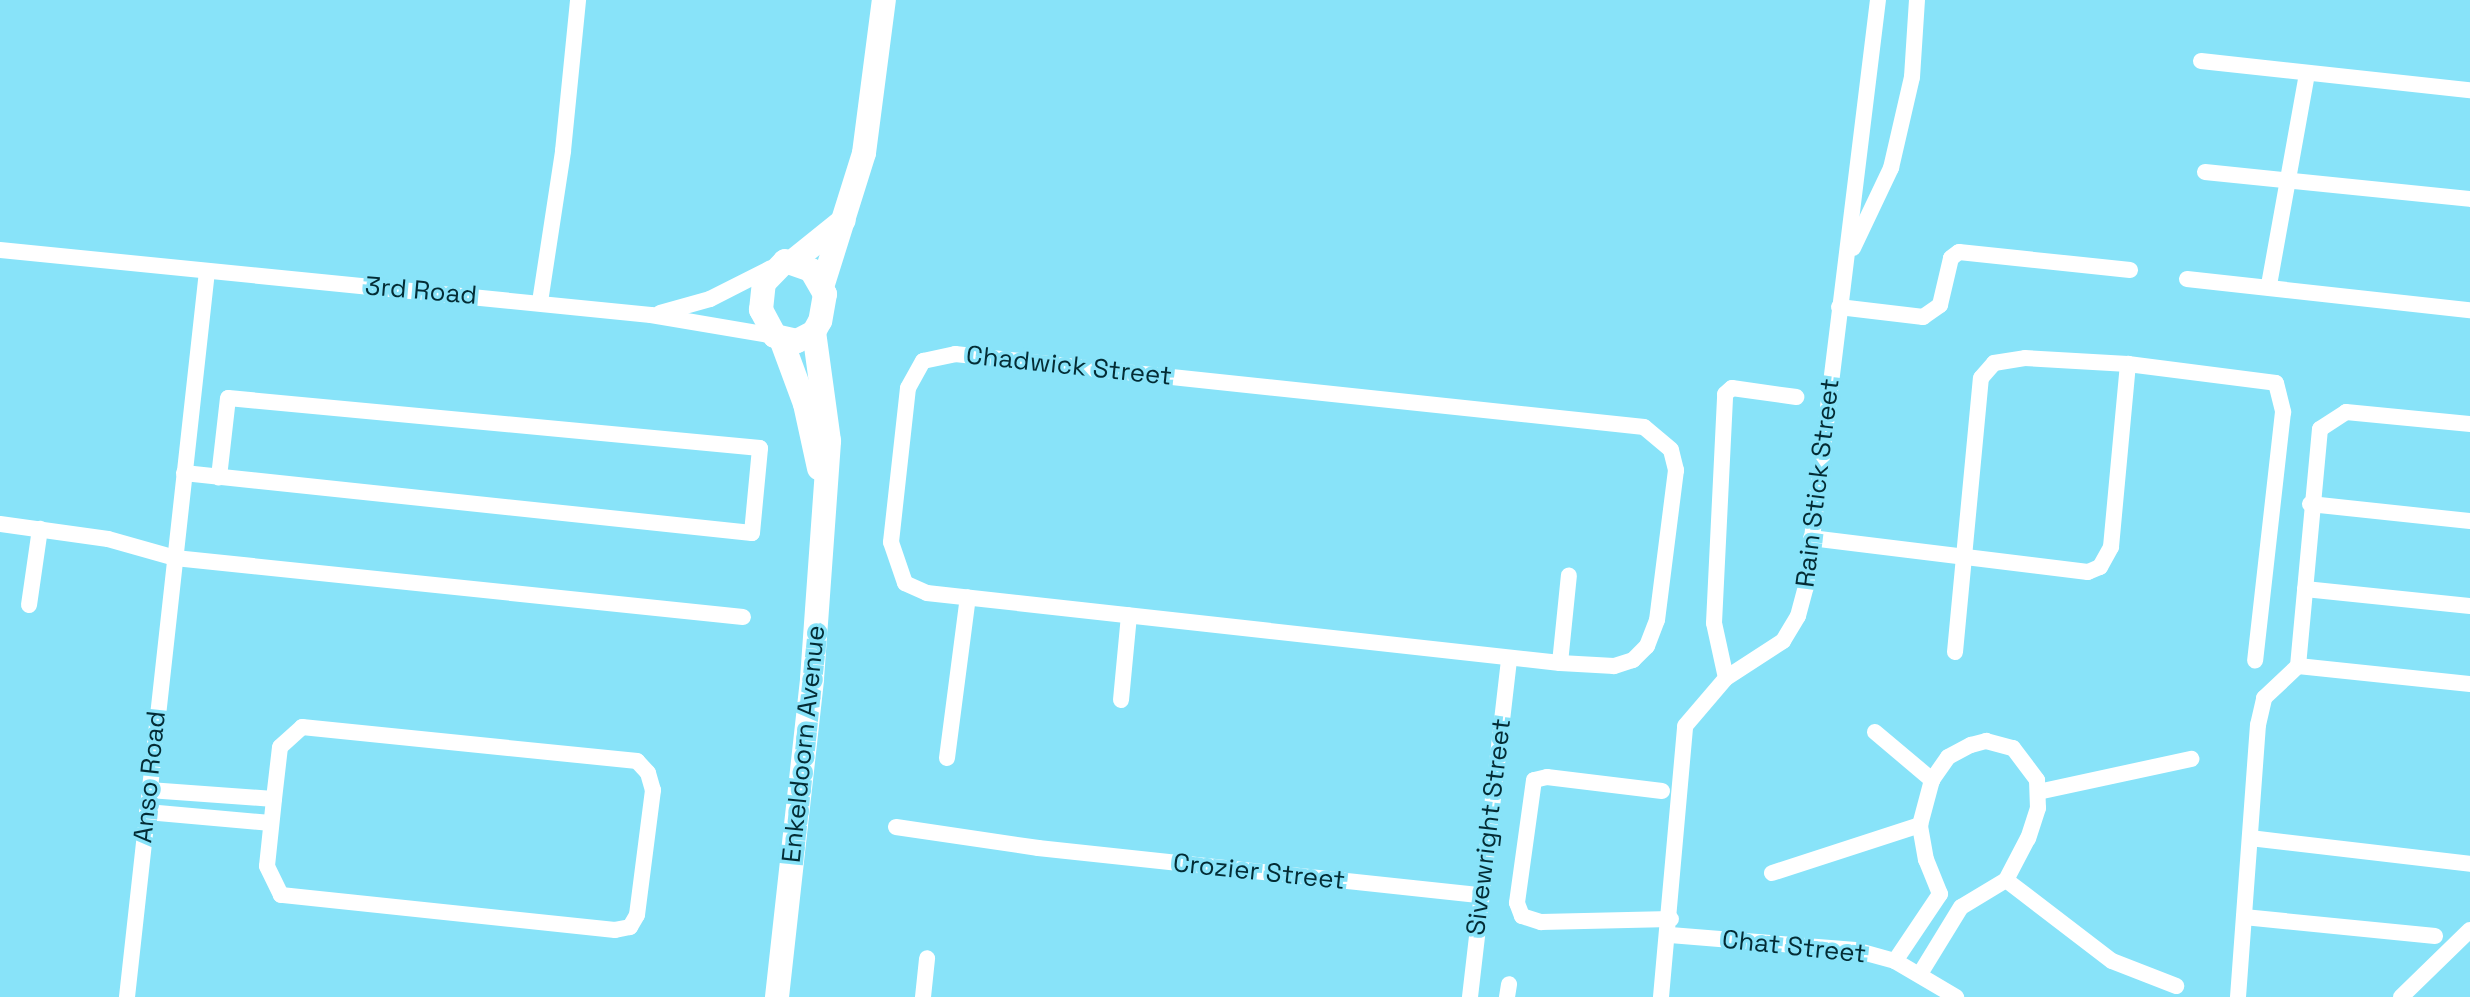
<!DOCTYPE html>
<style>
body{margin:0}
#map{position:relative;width:2470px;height:997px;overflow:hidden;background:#88e3f9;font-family:"Space Grotesk",sans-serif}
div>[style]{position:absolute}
.street>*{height:16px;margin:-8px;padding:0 8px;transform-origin:8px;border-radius:8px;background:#fff}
.secondary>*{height:24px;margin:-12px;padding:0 12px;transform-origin:12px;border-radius:12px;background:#fff}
span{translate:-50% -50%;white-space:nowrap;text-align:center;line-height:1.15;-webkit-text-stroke:7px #88e3f9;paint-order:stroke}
.street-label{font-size:26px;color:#032c35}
</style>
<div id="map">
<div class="street">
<i style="left:2201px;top:61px;width:271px;rotate:6.2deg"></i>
<i style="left:2205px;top:172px;width:266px;rotate:5.8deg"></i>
<i style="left:1853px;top:248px;width:89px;rotate:-64.6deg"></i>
<i style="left:1891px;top:168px;width:93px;rotate:-77deg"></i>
<i style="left:1912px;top:77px;width:77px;rotate:-86.3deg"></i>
<i style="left:0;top:250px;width:654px;rotate:5.7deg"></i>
<i style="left:651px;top:315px;width:126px;rotate:9.6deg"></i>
<i style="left:2187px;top:279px;width:285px;rotate:6.3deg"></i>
<i style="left:2269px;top:285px;width:214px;rotate:-79.8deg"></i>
<i style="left:540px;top:302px;width:153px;rotate:-81.3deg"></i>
<i style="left:563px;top:151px;width:152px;rotate:-84.3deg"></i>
<i style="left:1839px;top:307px;width:85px;rotate:6.8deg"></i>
<i style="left:1923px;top:317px;width:21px;rotate:-35deg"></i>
<i style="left:1940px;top:305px;width:48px;rotate:-76.8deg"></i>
<i style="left:1951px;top:258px;width:10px;rotate:-37deg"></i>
<i style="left:1959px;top:252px;width:172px;rotate:6deg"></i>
<i style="left:660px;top:313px;width:52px;rotate:-15.6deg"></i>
<i style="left:710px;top:299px;width:68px;rotate:-26.9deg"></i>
<i style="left:955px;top:354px;width:693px;rotate:6.05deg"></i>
<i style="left:1644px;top:427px;width:35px;rotate:40deg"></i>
<i style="left:1671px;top:450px;width:21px;rotate:76deg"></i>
<i style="left:1676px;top:470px;width:151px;rotate:97.2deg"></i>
<i style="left:1657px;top:620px;width:28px;rotate:111deg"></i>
<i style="left:1647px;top:646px;width:20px;rotate:135deg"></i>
<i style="left:1633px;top:660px;width:20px;rotate:162deg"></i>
<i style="left:1614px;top:666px;width:54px;rotate:-176.8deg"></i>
<i style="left:1560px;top:663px;width:637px;rotate:-173.69deg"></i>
<i style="left:927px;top:593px;width:24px;rotate:-156deg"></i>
<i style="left:905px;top:583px;width:43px;rotate:-108.9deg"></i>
<i style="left:891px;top:542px;width:155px;rotate:-83.7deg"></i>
<i style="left:908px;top:388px;width:31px;rotate:-61deg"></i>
<i style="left:923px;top:361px;width:33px;rotate:-12deg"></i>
<i style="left:184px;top:473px;width:571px;rotate:6.03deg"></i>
<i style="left:752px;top:533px;width:85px;rotate:-84.6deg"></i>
<i style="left:760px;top:448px;width:534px;rotate:-174.63deg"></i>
<i style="left:228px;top:398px;width:80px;rotate:96.5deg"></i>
<i style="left:2310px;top:504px;width:161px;rotate:6.1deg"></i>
<i style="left:0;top:524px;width:109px;rotate:7.9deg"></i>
<i style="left:108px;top:539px;width:70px;rotate:15.8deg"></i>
<i style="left:175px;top:558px;width:571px;rotate:5.93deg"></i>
<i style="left:1811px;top:538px;width:279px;rotate:7deg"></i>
<i style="left:2088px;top:572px;width:13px;rotate:-23deg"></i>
<i style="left:2100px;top:567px;width:23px;rotate:-61deg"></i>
<i style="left:2111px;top:547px;width:184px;rotate:-84.7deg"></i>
<i style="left:2305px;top:589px;width:166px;rotate:5.9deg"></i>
<i style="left:29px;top:605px;width:77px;rotate:-81.8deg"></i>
<i style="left:1955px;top:652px;width:275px;rotate:-84.6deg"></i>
<i style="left:1981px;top:378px;width:20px;rotate:-49deg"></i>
<i style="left:1994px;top:363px;width:31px;rotate:-9deg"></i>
<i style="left:2025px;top:358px;width:103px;rotate:3.3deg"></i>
<i style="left:2128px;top:364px;width:149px;rotate:7.3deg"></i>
<i style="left:2276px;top:383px;width:30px;rotate:76deg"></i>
<i style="left:2283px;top:412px;width:250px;rotate:96.4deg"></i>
<i style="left:1560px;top:663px;width:88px;rotate:-84.2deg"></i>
<i style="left:2298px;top:666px;width:173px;rotate:6deg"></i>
<i style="left:1726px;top:678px;width:56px;rotate:-102.3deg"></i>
<i style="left:1714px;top:623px;width:229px;rotate:-87.2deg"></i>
<i style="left:1725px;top:394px;width:9px;rotate:-41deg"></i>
<i style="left:1732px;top:388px;width:65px;rotate:8deg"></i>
<i style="left:1121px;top:700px;width:85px;rotate:-84.6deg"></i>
<i style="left:302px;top:727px;width:337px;rotate:5.8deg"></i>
<i style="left:637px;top:761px;width:16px;rotate:47deg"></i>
<i style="left:648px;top:773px;width:18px;rotate:74deg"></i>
<i style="left:653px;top:790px;width:126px;rotate:97.3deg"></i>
<i style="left:637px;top:915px;width:14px;rotate:120deg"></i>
<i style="left:630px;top:927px;width:15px;rotate:169deg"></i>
<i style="left:615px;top:930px;width:336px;rotate:-174deg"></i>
<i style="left:281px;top:895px;width:32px;rotate:-116deg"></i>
<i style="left:267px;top:866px;width:67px;rotate:-84deg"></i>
<i style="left:274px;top:799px;width:52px;rotate:-83.4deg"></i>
<i style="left:280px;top:747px;width:30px;rotate:-42deg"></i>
<i style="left:1875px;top:732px;width:75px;rotate:40.1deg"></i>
<i style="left:947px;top:758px;width:162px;rotate:-82.6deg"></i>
<i style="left:149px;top:790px;width:125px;rotate:4.1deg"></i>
<i style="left:1662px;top:791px;width:116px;rotate:-173.1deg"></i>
<i style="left:1547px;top:777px;width:13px;rotate:167deg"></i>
<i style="left:1534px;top:780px;width:124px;rotate:97.9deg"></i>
<i style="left:1517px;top:903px;width:14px;rotate:69deg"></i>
<i style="left:1522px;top:916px;width:20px;rotate:18deg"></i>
<i style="left:1541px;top:922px;width:130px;rotate:-1.3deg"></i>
<i style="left:2038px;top:792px;width:157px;rotate:-12.2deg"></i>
<i style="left:147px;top:812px;width:124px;rotate:5.1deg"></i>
<i style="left:896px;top:827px;width:144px;rotate:8.4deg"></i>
<i style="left:1038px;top:848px;width:445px;rotate:6.1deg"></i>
<i style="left:2250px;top:838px;width:222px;rotate:6.7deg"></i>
<i style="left:1772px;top:873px;width:156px;rotate:-18deg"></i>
<i style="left:2006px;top:880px;width:133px;rotate:37.4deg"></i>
<i style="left:2112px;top:961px;width:69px;rotate:21.3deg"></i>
<i style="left:2244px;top:917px;width:192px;rotate:5.7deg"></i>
<i style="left:1670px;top:935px;width:186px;rotate:4.6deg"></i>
<i style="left:1855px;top:950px;width:41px;rotate:15.4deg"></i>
<i style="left:1895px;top:961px;width:71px;rotate:30.5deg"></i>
<i style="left:1895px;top:961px;width:81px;rotate:-56.1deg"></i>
<i style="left:1940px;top:894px;width:37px;rotate:-112deg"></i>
<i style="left:1926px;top:860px;width:36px;rotate:-100deg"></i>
<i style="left:1920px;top:825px;width:47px;rotate:-75.1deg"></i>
<i style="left:1932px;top:780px;width:28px;rotate:-55deg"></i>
<i style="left:1948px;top:757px;width:26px;rotate:-28deg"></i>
<i style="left:1971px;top:745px;width:16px;rotate:-15deg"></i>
<i style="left:1986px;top:741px;width:28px;rotate:15deg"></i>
<i style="left:2013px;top:748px;width:40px;rotate:53deg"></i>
<i style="left:2037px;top:780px;width:28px;rotate:88deg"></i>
<i style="left:2038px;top:808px;width:32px;rotate:108deg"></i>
<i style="left:2028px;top:838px;width:47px;rotate:117.6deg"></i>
<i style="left:2006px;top:880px;width:52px;rotate:149deg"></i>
<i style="left:1961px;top:907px;width:79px;rotate:121.5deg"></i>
<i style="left:127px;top:997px;width:730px;rotate:-83.71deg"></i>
<i style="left:923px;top:997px;width:39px;rotate:-84deg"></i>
<i style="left:1470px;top:997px;width:341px;rotate:-83.4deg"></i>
<i style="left:1507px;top:997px;width:13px;rotate:-81deg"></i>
<i style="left:1661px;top:997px;width:272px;rotate:-84.9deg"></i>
<i style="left:1685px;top:726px;width:63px;rotate:-49.5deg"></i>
<i style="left:1726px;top:678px;width:68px;rotate:-33deg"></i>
<i style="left:1783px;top:641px;width:29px;rotate:-59deg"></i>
<i style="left:1798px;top:616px;width:30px;rotate:-75deg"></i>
<i style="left:1806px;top:587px;width:591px;rotate:-83.01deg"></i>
<i style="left:2238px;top:997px;width:273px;rotate:-85.8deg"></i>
<i style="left:2258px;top:725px;width:28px;rotate:-77deg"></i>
<i style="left:2264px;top:698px;width:47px;rotate:-43.3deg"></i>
<i style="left:2298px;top:666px;width:238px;rotate:-84.7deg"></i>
<i style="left:2320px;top:429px;width:31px;rotate:-33deg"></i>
<i style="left:2346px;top:412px;width:125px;rotate:5.5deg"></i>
<i style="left:2401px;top:997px;width:96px;rotate:-44.2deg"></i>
</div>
<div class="secondary">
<i style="left:785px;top:261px;width:28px;rotate:19deg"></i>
<i style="left:811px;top:270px;width:28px;rotate:60deg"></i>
<i style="left:825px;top:294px;width:27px;rotate:100deg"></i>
<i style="left:820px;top:321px;width:13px;rotate:119deg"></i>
<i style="left:814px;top:332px;width:19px;rotate:152deg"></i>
<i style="left:797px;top:341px;width:23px;rotate:-167deg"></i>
<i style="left:775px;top:336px;width:30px;rotate:-118deg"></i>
<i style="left:761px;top:310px;width:27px;rotate:-84deg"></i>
<i style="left:764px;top:283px;width:30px;rotate:-46deg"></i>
<i style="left:793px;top:261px;width:65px;rotate:-38.8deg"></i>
<i style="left:823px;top:284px;width:137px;rotate:-72.6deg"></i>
<i style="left:864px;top:153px;width:154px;rotate:-82.6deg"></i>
<i style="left:781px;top:339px;width:69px;rotate:69.7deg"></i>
<i style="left:805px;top:404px;width:66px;rotate:77.7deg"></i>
<i style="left:777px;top:997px;width:320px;rotate:-83.7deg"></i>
<i style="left:812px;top:679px;width:239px;rotate:-85.9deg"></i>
<i style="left:829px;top:441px;width:110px;rotate:-97.8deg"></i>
</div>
<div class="street-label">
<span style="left:421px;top:291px;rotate:5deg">3rd Road</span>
<span style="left:1069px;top:366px;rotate:6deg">Chadwick Street</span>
<span style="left:1818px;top:483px;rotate:-83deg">Rain Stick Street</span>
<span style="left:804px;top:744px;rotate:-84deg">Enkeldoorn Avenue</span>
<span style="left:150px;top:777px;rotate:-84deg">Anso Road</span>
<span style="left:1489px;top:827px;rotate:-83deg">Sivewright Street</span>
<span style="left:1259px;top:872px;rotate:6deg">Crozier Street</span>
<span style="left:1794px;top:947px;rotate:6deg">Chat Street</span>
</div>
</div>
